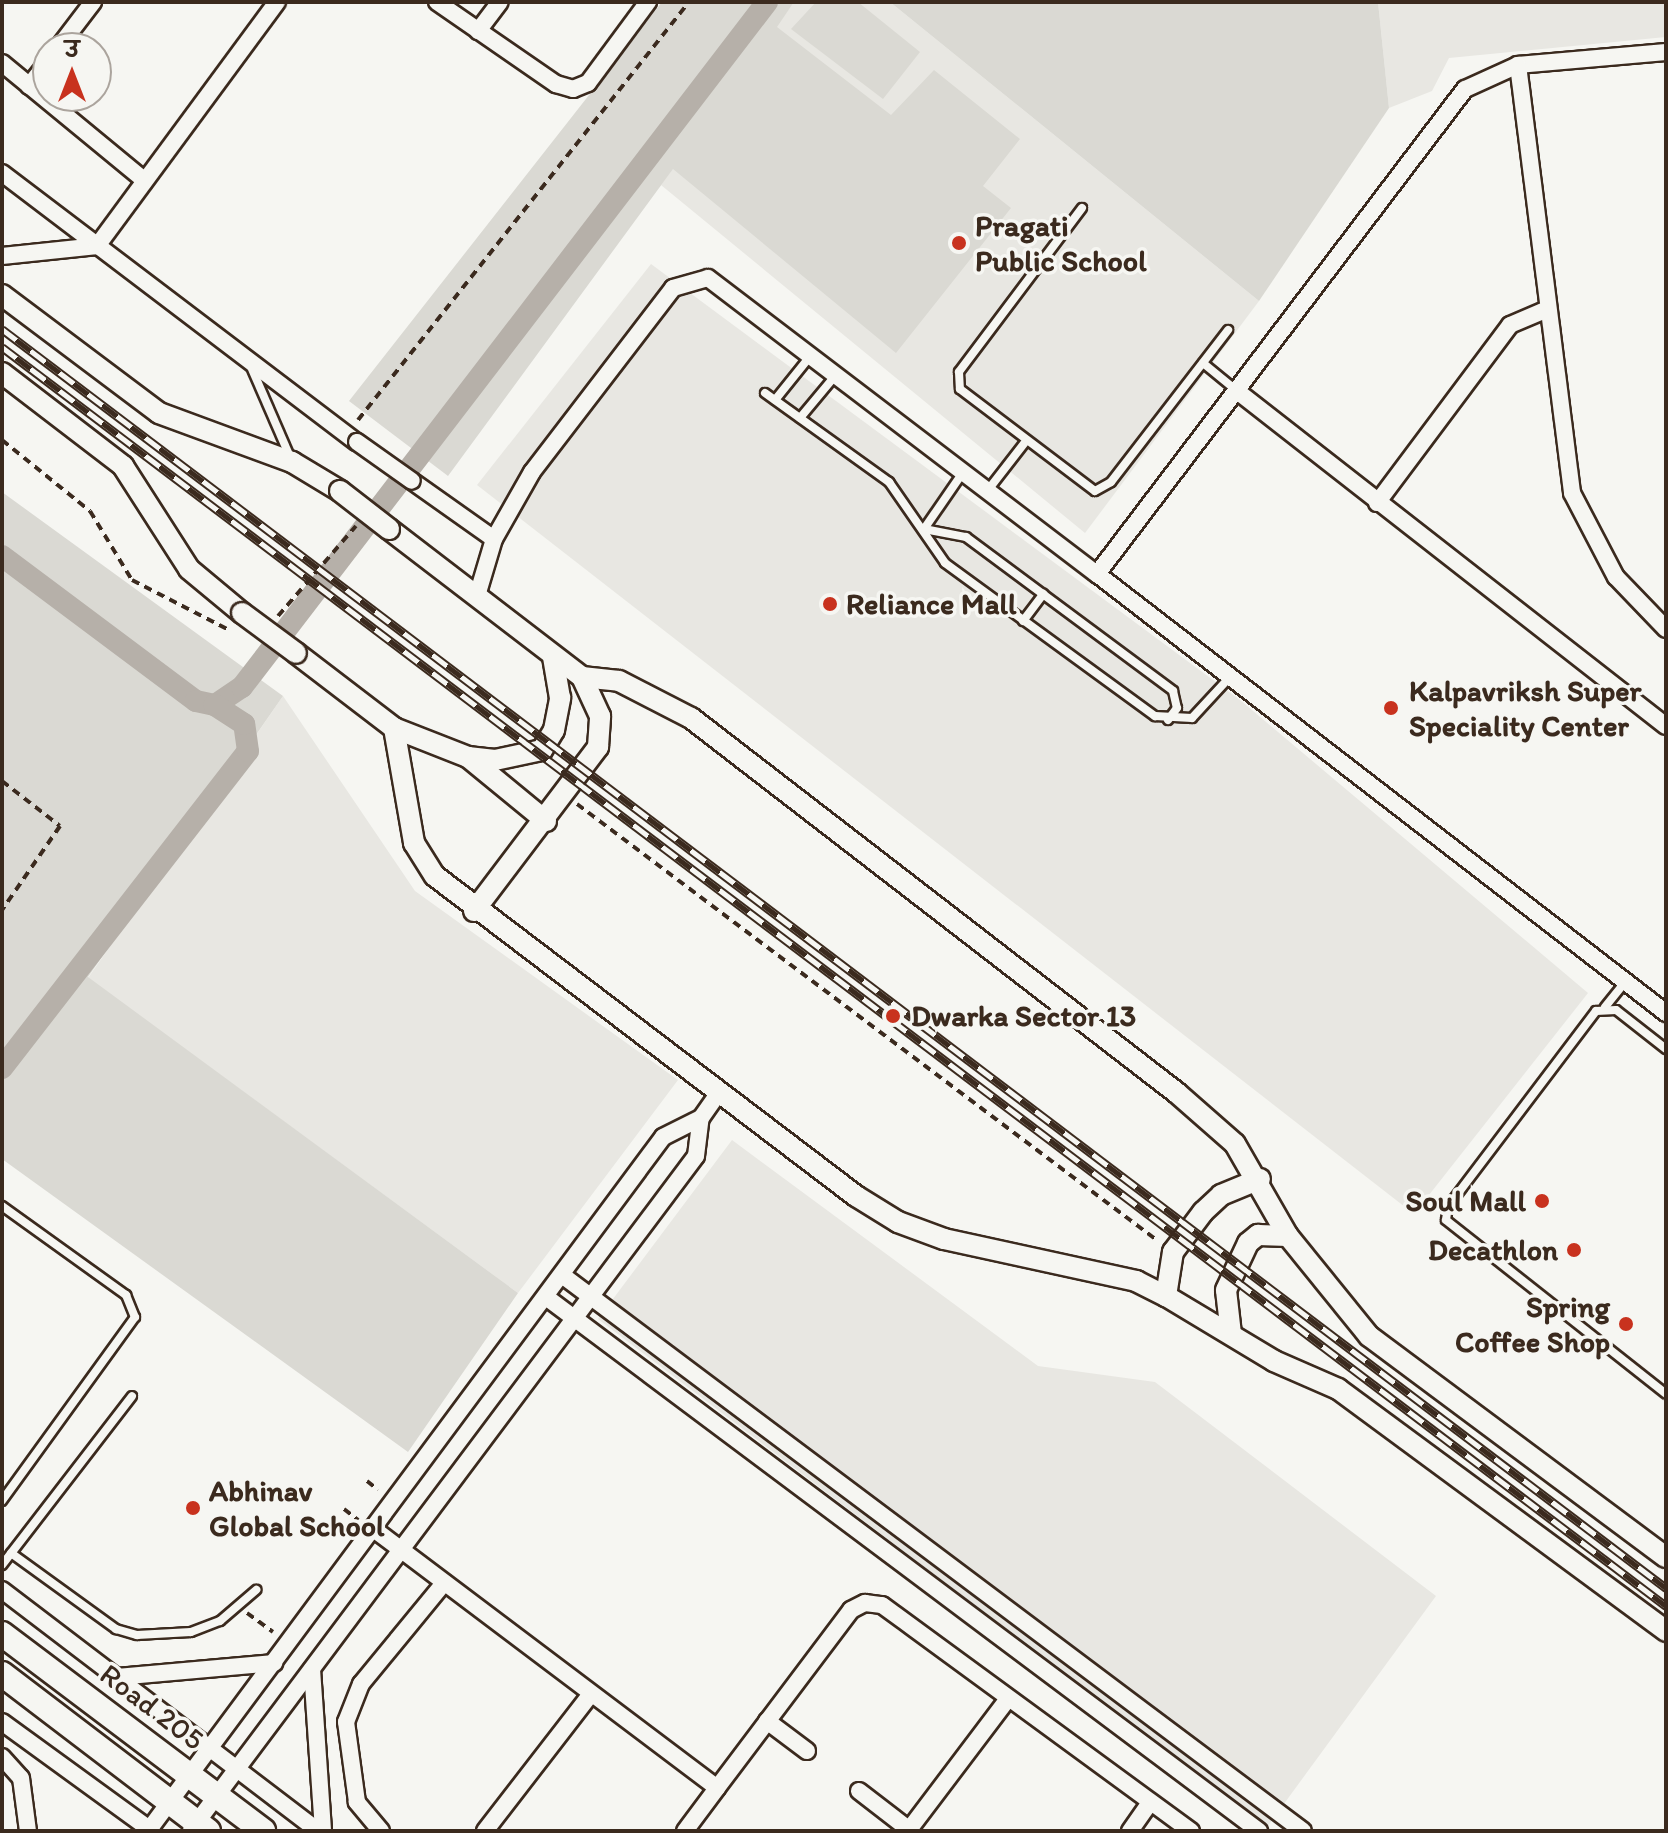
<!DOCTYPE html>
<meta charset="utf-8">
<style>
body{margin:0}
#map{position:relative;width:1668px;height:1833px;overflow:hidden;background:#f6f6f2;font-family:Itim,"Playpen Sans Deva",sans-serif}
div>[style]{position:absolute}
.built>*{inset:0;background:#e8e7e2}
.green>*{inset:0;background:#dad9d3}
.canal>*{height:22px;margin:-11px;padding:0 11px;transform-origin:11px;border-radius:11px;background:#b6b0a9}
.path>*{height:4px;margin-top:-2px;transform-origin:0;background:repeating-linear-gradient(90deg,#3b2a1e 0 8px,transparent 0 14px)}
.roads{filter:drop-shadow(2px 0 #3b2a1e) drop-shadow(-2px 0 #3b2a1e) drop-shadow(0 2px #3b2a1e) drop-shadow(0 -2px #3b2a1e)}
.service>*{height:8px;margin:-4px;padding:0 4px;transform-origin:4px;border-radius:4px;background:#f6f6f2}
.minor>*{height:16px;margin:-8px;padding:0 8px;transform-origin:8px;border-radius:8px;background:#f6f6f2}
.tertiary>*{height:20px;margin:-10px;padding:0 10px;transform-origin:10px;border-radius:10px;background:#f6f6f2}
.secondary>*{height:24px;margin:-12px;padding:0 12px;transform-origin:12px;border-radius:12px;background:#f6f6f2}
.rail>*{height:9px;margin-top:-4.5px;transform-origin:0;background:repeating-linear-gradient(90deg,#f6f6f2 0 18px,#3b2a1e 0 36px);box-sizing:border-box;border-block:2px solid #3b2a1e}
.bridges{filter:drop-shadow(2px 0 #3b2a1e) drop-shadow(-2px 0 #3b2a1e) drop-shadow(0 2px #3b2a1e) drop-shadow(0 -2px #3b2a1e)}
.minor-bridge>*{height:16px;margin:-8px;padding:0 8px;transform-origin:8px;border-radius:8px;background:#f6f6f2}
.tertiary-bridge>*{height:20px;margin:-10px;padding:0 10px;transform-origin:10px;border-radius:10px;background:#f6f6f2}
.dots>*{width:22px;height:22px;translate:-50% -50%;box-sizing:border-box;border:4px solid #f6f6f2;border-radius:50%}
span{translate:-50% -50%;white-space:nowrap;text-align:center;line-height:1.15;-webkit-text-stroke:7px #f6f6f2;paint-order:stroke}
.poi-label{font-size:30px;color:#3b2a1e;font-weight:700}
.left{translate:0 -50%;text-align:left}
.right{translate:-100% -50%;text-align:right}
.street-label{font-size:30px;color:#3b2a1e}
.frame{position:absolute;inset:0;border:4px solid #3b2a1e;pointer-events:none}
.north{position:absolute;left:32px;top:32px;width:80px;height:80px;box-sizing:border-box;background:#f6f6f2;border:2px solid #aba49d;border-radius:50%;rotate:0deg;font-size:22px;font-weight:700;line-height:32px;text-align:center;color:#3b2a1e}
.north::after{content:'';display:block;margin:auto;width:28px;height:36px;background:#c8321e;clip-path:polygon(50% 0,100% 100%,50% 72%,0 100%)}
</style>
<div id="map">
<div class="built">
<i style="clip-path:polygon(794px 2px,890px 2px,1259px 301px,1085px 533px,661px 185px)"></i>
<i style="clip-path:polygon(1378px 2px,1666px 2px,1666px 37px,1449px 58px,1432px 91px,1389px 108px)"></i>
<i style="clip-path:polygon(651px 264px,1240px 700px,1588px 993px,1414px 1214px,477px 485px)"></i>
<i style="clip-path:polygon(283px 696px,415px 891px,678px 1080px,518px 1293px,88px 978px)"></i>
<i style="clip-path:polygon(732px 1140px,1038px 1366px,1155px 1382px,1436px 1596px,1267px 1827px,598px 1319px)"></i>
</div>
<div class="green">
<i style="clip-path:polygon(662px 2px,794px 2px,777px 27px,891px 115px,934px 70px,1020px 139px,983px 186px,1011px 208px,896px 353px,673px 169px,448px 476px,349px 401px)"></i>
<i style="clip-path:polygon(816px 2px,858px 2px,920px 52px,883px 99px,791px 29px)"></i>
<i style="clip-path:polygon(890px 2px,1378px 2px,1389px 108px,1259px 301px)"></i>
<i style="clip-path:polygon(2px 492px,283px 696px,88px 977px,518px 1293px,408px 1452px,2px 1159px)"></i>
</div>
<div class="canal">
<i style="left:2px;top:556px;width:242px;rotate:36.8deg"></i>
<i style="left:196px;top:701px;width:19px;rotate:12deg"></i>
<i style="left:215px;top:705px;width:32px;rotate:-34deg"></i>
<i style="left:242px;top:687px;width:863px;rotate:-52.53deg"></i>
<i style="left:2px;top:1068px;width:401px;rotate:-52.2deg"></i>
<i style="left:248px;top:751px;width:27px;rotate:-98deg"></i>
<i style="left:244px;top:724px;width:35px;rotate:-147deg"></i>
</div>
<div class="path">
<i style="left:358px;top:420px;width:533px;rotate:-51.63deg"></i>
<i style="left:2px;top:440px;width:113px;rotate:38.9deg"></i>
<i style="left:90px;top:511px;width:81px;rotate:58.7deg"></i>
<i style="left:132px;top:580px;width:107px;rotate:27.3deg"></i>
<i style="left:278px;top:616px;width:119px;rotate:-49.1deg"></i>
<i style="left:2px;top:781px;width:73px;rotate:37.8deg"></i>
<i style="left:60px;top:826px;width:102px;rotate:124.6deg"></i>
<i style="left:577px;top:804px;width:727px;rotate:36.95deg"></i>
<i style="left:367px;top:1481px;width:14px;rotate:39deg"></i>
<i style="left:344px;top:1509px;width:18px;rotate:38deg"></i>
<i style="left:247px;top:1613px;width:32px;rotate:36deg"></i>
</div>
<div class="roads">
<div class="service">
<i style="left:1082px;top:208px;width:205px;rotate:126.9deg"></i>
<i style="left:959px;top:372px;width:17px;rotate:87deg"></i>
<i style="left:960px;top:389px;width:169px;rotate:37.1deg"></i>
<i style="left:1095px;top:491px;width:18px;rotate:-29deg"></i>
<i style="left:1111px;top:482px;width:192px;rotate:-52.4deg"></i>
<i style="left:1203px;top:363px;width:43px;rotate:39.3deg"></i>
<i style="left:252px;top:369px;width:96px;rotate:66.6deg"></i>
<i style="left:765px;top:393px;width:153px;rotate:35.7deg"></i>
<i style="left:889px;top:482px;width:98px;rotate:55.3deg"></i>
<i style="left:945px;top:563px;width:260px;rotate:36.1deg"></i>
<i style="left:1155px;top:716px;width:37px;rotate:3deg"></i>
<i style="left:1192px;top:718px;width:54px;rotate:-47.2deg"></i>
<i style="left:775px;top:400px;width:59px;rotate:-51.2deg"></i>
<i style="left:800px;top:418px;width:55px;rotate:-50.2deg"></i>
<i style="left:988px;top:490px;width:62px;rotate:-52.2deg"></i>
<i style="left:924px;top:529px;width:43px;rotate:10.8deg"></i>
<i style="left:966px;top:537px;width:258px;rotate:36.6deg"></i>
<i style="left:1173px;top:691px;width:17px;rotate:77deg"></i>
<i style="left:1177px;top:708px;width:15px;rotate:127deg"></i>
<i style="left:924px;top:529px;width:70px;rotate:-55.4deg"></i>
<i style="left:1023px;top:621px;width:34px;rotate:-53deg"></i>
<i style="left:1605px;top:1007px;width:33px;rotate:-51deg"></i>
<i style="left:1666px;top:1049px;width:63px;rotate:-142deg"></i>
<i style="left:1616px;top:1010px;width:20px;rotate:177deg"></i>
<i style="left:1596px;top:1011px;width:246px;rotate:127.1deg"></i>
<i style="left:1448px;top:1207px;width:13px;rotate:99deg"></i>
<i style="left:1446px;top:1220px;width:280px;rotate:38.3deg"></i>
<i style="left:2px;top:1206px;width:153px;rotate:35.7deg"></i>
<i style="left:126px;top:1295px;width:24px;rotate:68deg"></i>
<i style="left:135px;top:1317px;width:227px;rotate:125.9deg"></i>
<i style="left:11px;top:1553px;width:130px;rotate:35.9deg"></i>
<i style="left:116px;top:1629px;width:22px;rotate:16deg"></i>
<i style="left:137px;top:1635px;width:54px;rotate:-3.2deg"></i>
<i style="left:191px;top:1632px;width:31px;rotate:-21deg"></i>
<i style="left:220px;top:1621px;width:48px;rotate:-40.7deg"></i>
<i style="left:2px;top:1565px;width:213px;rotate:-52.4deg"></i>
</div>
<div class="minor">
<i style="left:437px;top:2px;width:145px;rotate:34.6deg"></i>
<i style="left:556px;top:84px;width:18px;rotate:16deg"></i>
<i style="left:573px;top:89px;width:16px;rotate:-22deg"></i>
<i style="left:588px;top:83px;width:101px;rotate:-53.5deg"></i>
<i style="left:478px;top:31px;width:36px;rotate:-53deg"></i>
<i style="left:58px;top:48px;width:58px;rotate:-52.7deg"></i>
<i style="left:1666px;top:52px;width:149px;rotate:175deg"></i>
<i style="left:1518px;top:65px;width:58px;rotate:155.6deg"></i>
<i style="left:1465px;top:89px;width:609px;rotate:127.19deg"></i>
<i style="left:1097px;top:574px;width:719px;rotate:37.65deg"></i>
<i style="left:2px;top:63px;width:185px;rotate:39.5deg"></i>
<i style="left:1518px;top:65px;width:431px;rotate:82.8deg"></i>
<i style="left:1572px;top:493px;width:95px;rotate:62.4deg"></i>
<i style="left:1616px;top:577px;width:72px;rotate:46.1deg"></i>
<i style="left:29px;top:86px;width:31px;rotate:-52deg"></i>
<i style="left:2px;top:173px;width:445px;rotate:37.2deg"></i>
<i style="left:2px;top:256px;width:96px;rotate:-6deg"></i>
<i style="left:97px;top:246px;width:303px;rotate:-53.6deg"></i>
<i style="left:1237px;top:391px;width:544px;rotate:37.99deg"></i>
<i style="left:412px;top:481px;width:100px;rotate:35.3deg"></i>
<i style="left:1377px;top:503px;width:222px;rotate:-53.2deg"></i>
<i style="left:1510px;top:325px;width:38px;rotate:-23deg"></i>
<i style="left:477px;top:596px;width:59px;rotate:-73.4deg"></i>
<i style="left:494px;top:539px;width:77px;rotate:-60.4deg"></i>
<i style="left:532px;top:472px;width:232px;rotate:-52.5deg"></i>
<i style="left:673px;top:288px;width:36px;rotate:-16deg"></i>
<i style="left:708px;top:278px;width:489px;rotate:37.3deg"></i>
<i style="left:562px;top:1275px;width:926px;rotate:36.88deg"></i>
<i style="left:546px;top:1297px;width:891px;rotate:36.83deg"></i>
<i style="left:375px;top:1530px;width:428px;rotate:37deg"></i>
<i style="left:717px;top:1788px;width:223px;rotate:-53deg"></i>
<i style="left:851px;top:1610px;width:16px;rotate:-27deg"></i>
<i style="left:865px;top:1603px;width:17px;rotate:7deg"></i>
<i style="left:882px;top:1605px;width:383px;rotate:36.2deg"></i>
<i style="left:2px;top:1590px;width:397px;rotate:37.3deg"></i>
<i style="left:312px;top:1669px;width:162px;rotate:86.1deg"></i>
<i style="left:117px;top:1677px;width:158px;rotate:-5.1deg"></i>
<i style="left:767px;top:1721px;width:50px;rotate:36.9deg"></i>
<i style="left:2px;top:1722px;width:185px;rotate:36deg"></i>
<i style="left:2px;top:1757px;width:28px;rotate:48deg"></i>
<i style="left:21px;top:1778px;width:53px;rotate:82.5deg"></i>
<i style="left:859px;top:1791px;width:66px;rotate:37.6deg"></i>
<i style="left:191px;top:1830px;width:842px;rotate:-53.16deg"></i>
<i style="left:696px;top:1156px;width:38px;rotate:-83deg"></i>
<i style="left:701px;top:1118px;width:33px;rotate:-55deg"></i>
<i style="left:148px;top:1831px;width:864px;rotate:-53.42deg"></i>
<i style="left:663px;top:1137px;width:42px;rotate:-26.6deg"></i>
<i style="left:381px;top:1831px;width:38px;rotate:-130deg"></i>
<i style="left:357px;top:1802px;width:81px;rotate:-97.8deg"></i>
<i style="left:346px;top:1722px;width:41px;rotate:-68.5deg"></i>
<i style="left:361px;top:1684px;width:131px;rotate:-50.6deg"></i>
<i style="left:485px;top:1831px;width:173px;rotate:-52.3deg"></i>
<i style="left:685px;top:1831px;width:54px;rotate:-53.3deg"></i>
<i style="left:908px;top:1831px;width:164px;rotate:-52.9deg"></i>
<i style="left:1130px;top:1831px;width:35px;rotate:-55deg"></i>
</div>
<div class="tertiary">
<i style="left:2px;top:295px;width:196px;rotate:36.9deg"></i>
<i style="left:159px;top:413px;width:142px;rotate:20.2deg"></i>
<i style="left:292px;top:462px;width:56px;rotate:31.1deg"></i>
<i style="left:2px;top:373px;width:153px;rotate:37.5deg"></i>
<i style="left:123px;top:466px;width:122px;rotate:57.3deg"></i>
<i style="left:189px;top:569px;width:69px;rotate:39.7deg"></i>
<i style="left:389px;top:529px;width:243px;rotate:37.5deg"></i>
<i style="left:582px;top:677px;width:37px;rotate:6deg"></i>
<i style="left:619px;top:681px;width:81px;rotate:27.2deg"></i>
<i style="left:691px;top:718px;width:614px;rotate:37.65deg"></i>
<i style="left:1177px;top:1093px;width:77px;rotate:41.3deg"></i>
<i style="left:1235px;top:1144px;width:106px;rotate:60.1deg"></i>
<i style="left:1288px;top:1236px;width:129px;rotate:51deg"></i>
<i style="left:1369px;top:1336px;width:370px;rotate:36.7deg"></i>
<i style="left:296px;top:653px;width:123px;rotate:37.4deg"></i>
<i style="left:394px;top:728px;width:79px;rotate:21.4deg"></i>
<i style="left:468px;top:757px;width:27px;rotate:6deg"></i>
<i style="left:495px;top:760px;width:48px;rotate:-12deg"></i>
<i style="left:542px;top:750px;width:23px;rotate:-59deg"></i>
<i style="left:554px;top:730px;width:33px;rotate:-79deg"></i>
<i style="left:560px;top:698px;width:42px;rotate:-99.7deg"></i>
<i style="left:394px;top:728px;width:117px;rotate:80.1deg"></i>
<i style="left:414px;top:843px;width:39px;rotate:58deg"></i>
<i style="left:435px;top:876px;width:529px;rotate:37.24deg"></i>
<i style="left:856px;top:1196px;width:49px;rotate:31.8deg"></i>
<i style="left:898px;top:1222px;width:49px;rotate:20.3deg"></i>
<i style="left:944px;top:1239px;width:197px;rotate:12.3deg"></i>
<i style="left:1136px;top:1281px;width:34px;rotate:27deg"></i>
<i style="left:1166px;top:1296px;width:126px;rotate:31deg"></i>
<i style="left:1274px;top:1361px;width:70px;rotate:23.6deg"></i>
<i style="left:1338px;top:1389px;width:408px;rotate:36.4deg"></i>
<i style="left:468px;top:757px;width:101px;rotate:39.4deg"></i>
<i style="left:474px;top:911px;width:206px;rotate:-52.9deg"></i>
<i style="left:598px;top:747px;width:31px;rotate:-86deg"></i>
<i style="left:600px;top:716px;width:43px;rotate:-114.8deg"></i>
<i style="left:1166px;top:1296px;width:45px;rotate:-81deg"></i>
<i style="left:1173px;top:1252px;width:50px;rotate:-53.1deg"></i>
<i style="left:1203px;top:1212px;width:25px;rotate:-43deg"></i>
<i style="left:1221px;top:1195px;width:42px;rotate:-22.3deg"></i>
<i style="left:1231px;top:1334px;width:44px;rotate:-96.5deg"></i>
<i style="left:1226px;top:1290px;width:52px;rotate:-64.9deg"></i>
<i style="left:1248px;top:1243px;width:13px;rotate:-39deg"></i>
<i style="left:1258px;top:1235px;width:30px;rotate:2deg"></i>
</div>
<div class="secondary">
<i style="left:2px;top:1634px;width:327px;rotate:37deg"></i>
<i style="left:2px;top:1674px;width:259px;rotate:37.3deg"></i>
</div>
</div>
<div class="rail">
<i style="left:2px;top:329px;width:2087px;rotate:37.11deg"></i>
<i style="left:2px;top:347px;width:2087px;rotate:37.11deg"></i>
</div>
<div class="bridges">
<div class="minor-bridge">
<i style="left:357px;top:442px;width:67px;rotate:35.3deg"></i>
</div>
<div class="tertiary-bridge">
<i style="left:340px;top:491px;width:62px;rotate:37.8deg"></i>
<i style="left:242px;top:613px;width:67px;rotate:36.5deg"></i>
</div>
</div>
<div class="dots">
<i style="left:959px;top:243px;background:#c8321e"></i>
<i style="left:830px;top:604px;background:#c8321e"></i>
<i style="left:1391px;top:708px;background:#c8321e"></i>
<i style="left:893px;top:1016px;background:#c8321e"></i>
<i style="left:1542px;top:1201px;background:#c8321e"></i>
<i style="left:1574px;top:1250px;background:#c8321e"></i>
<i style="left:1626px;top:1324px;background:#c8321e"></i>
<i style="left:193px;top:1508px;background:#c8321e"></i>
</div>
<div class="poi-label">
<span class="left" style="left:975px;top:243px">Pragati<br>Public School</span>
<span class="left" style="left:846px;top:604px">Reliance Mall</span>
<span class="left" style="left:1409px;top:708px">Kalpavriksh Super<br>Speciality Center</span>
<span class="left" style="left:911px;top:1016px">Dwarka Sector 13</span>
<span class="right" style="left:1526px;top:1201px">Soul Mall</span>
<span class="right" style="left:1558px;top:1250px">Decathlon</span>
<span class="right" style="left:1610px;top:1324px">Spring<br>Coffee Shop</span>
<span class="left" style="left:209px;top:1508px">Abhinav<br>Global School</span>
</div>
<div class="street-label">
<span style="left:152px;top:1707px;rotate:37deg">Road 205</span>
</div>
<div class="frame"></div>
<div class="north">उ</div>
</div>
